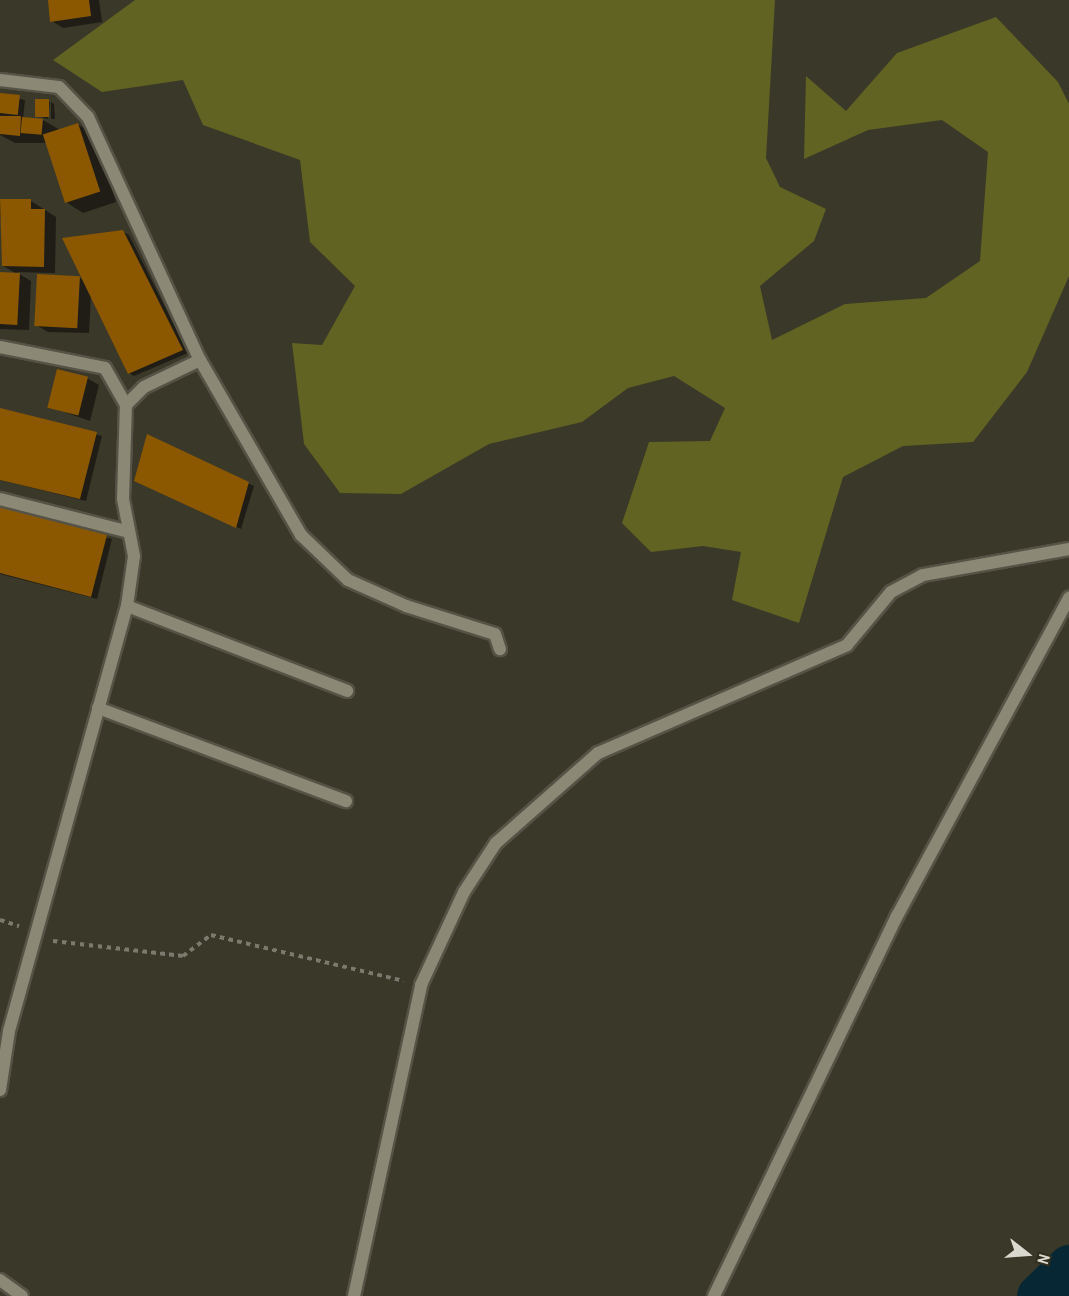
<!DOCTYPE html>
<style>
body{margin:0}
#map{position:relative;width:1069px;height:1296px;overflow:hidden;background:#3a3829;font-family:"Archivo Narrow",sans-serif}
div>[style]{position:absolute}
.forest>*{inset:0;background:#616322}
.shadow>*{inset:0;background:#0007}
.river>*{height:45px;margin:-22.5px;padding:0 22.5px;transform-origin:22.5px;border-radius:22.5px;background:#062733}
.building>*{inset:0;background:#8b5800;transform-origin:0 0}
.path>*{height:4px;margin-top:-2px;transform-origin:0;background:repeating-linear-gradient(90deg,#7c7a6e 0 4.5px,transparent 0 9px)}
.roads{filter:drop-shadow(2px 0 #565346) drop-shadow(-2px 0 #565346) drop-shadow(0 2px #565346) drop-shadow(0 -2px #565346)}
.service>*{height:12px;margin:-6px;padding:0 6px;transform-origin:6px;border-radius:6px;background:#8b8876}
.minor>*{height:12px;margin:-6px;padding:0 6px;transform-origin:6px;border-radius:6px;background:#8b8876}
span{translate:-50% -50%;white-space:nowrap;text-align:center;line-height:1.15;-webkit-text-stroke:4.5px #302e1f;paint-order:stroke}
.north{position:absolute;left:997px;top:1224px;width:60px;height:60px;-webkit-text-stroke:4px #302e1f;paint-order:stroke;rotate:107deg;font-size:16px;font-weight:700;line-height:24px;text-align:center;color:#dad9d0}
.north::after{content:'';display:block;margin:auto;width:21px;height:27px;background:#dad9d0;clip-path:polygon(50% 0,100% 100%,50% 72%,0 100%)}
</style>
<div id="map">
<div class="forest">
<i style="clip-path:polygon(135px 0,775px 0,766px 158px,780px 187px,826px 209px,814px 241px,760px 286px,772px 340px,845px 304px,926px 298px,980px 261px,988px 152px,942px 120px,868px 130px,804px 159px,806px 76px,846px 111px,897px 53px,996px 17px,1058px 82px,1069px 104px,1069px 276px,1027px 372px,973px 442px,903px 446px,843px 477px,799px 623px,732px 600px,741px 552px,703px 546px,651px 552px,622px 523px,649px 442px,710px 441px,725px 408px,674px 376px,628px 388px,582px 422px,489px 444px,401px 494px,340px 493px,304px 444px,292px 343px,322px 345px,355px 286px,310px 242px,300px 160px,203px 125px,183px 80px,102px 92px,53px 60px)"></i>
</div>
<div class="shadow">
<i style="clip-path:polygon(49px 0,99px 0,102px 22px,63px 28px,52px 21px)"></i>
<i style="clip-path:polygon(0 95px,25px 100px,23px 119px,43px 120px,60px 130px,77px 124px,95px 134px,116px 202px,83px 213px,66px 202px,47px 143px,15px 143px,0 135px)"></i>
<i style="clip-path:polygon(37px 101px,50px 102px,48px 119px,37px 116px)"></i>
<i style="clip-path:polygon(51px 102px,54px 104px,55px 119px,51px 119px)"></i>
<i style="clip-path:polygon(0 201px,31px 201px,56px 217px,55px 273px,16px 272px,31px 281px,29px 330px,0 329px,0 274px,19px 275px,3px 266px)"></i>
<i style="clip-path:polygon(123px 232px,129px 235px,188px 353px,134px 376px,129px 373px,91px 294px,89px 333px,48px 332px,36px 325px,80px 278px,84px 280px)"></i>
<i style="clip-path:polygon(87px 378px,99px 385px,90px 421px,50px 407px)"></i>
<i style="clip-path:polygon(0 409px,102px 436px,86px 501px,0 480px)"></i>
<i style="clip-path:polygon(148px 436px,254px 486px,241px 529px,141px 483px)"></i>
<i style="clip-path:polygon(0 509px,112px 539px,97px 599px,0 574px)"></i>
</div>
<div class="river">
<i style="left:1039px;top:1296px;width:42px;rotate:-44deg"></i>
</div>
<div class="building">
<i style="clip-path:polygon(48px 0,89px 0,91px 16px,50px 22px)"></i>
<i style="left:0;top:93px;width:20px;height:20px;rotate:6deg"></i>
<i style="left:35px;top:99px;width:14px;height:18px"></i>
<i style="clip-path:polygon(0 116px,21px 116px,20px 136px,0 134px)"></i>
<i style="left:22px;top:117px;width:21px;height:16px;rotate:5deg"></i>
<i style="left:78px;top:123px;width:72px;height:37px;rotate:72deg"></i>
<i style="clip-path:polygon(0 199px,31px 199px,31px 209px,45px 209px,44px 267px,2px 266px)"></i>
<i style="clip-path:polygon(123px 230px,183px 350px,128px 374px,62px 238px)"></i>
<i style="left:0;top:272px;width:20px;height:52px;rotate:3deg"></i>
<i style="left:37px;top:274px;width:43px;height:52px;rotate:3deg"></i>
<i style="left:57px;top:369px;width:32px;height:40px;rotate:14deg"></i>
<i style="clip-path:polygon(0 408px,97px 432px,80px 499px,0 480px)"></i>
<i style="clip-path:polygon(147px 434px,249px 482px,236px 528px,134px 481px)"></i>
<i style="clip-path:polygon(0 507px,107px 535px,91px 597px,0 573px)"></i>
</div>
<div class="path">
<i style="left:0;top:920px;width:20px;rotate:18deg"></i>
<i style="left:53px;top:941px;width:131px;rotate:6.6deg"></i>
<i style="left:183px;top:956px;width:35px;rotate:-37deg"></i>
<i style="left:211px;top:935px;width:198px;rotate:13.4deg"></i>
</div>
<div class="roads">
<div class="service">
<i style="left:0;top:347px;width:107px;rotate:11.3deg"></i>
<i style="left:105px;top:368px;width:43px;rotate:60.4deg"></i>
</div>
<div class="minor">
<i style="left:0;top:80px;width:59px;rotate:6.8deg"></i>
<i style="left:59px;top:87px;width:42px;rotate:46deg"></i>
<i style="left:88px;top:117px;width:268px;rotate:65.3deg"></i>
<i style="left:200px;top:360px;width:202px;rotate:60deg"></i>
<i style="left:301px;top:535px;width:65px;rotate:43.8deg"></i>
<i style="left:348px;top:580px;width:64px;rotate:24.1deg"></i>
<i style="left:406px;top:606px;width:93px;rotate:17.5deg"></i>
<i style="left:495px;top:634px;width:16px;rotate:72deg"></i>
<i style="left:0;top:499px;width:133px;rotate:14.3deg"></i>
<i style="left:127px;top:606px;width:236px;rotate:21.1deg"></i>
<i style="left:98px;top:708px;width:265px;rotate:20.6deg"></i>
<i style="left:0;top:1090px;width:60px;rotate:-81.3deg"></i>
<i style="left:9px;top:1031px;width:441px;rotate:-74.5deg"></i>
<i style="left:127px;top:606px;width:50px;rotate:-82deg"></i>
<i style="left:134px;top:556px;width:58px;rotate:-100.9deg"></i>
<i style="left:123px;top:499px;width:94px;rotate:-88.2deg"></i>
<i style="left:126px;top:405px;width:25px;rotate:-45deg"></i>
<i style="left:144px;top:387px;width:62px;rotate:-25.7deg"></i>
<i style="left:0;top:1280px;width:27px;rotate:36deg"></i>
<i style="left:354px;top:1296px;width:318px;rotate:-77.8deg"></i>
<i style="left:421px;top:985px;width:102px;rotate:-65.2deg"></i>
<i style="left:464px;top:892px;width:59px;rotate:-56.9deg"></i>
<i style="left:496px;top:843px;width:136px;rotate:-41.4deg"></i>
<i style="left:598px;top:753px;width:271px;rotate:-23.4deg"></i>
<i style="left:847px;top:645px;width:69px;rotate:-50.3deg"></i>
<i style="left:891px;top:592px;width:36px;rotate:-28deg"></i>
<i style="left:923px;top:575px;width:148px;rotate:-10.1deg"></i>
<i style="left:714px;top:1296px;width:422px;rotate:-64.3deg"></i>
<i style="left:897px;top:916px;width:362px;rotate:-61.6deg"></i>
</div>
</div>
<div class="north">N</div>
</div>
